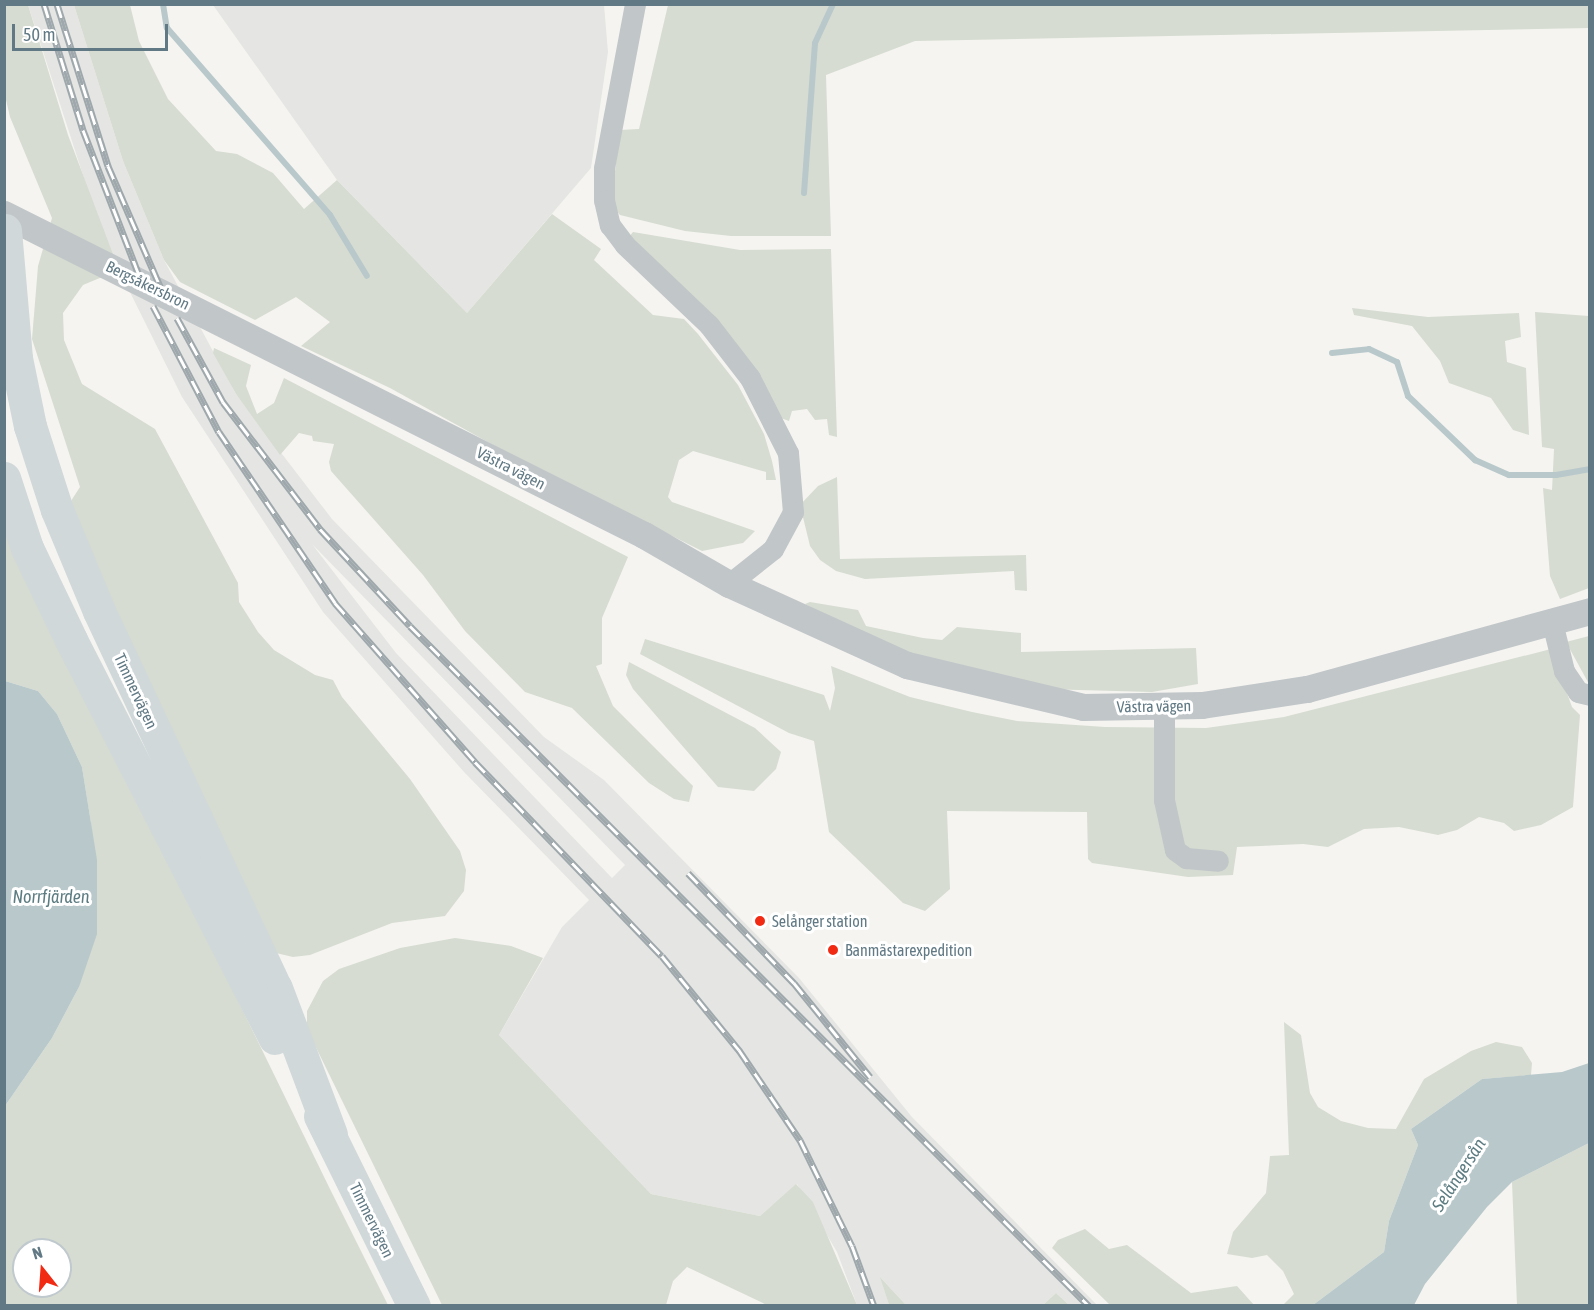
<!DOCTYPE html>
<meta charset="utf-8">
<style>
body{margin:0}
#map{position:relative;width:1594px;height:1310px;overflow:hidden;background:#f5f4f0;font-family:"Asap Condensed",sans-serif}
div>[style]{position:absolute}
.built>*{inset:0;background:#e5e6e3}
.green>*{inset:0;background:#d6dcd1}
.water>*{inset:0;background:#b8c8cb}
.stream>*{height:6px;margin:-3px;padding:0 3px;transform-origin:3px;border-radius:3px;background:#b8c8cb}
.minor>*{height:21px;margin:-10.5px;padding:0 10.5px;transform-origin:10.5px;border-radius:10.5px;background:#c1c6c9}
.tertiary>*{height:27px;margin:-13.5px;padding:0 13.5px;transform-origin:13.5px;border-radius:13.5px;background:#c1c6c9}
.primary>*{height:33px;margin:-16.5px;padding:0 16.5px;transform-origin:16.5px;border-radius:16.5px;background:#d0d8da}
.rail>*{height:7px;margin-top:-3.5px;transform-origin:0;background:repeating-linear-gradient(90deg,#fff 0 14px,#9fa8ac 0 28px);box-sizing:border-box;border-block:2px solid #9fa8ac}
.dots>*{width:16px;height:16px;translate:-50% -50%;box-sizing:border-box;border:3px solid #fff;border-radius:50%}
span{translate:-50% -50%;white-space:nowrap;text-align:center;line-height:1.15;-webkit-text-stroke:6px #fff;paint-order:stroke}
.street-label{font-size:16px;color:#617984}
.poi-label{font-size:16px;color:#617984}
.left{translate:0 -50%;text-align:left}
.water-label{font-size:18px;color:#5c7c81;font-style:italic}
.frame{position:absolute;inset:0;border:6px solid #617984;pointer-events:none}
.north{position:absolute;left:12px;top:1238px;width:60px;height:60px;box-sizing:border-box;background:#fff;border:2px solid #c0c9ce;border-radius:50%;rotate:343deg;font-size:16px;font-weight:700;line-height:24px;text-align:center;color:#617984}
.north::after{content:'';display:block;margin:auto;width:21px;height:27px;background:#f12a13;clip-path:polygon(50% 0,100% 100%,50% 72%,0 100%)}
.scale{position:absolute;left:12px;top:24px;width:156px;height:27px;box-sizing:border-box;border:3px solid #617984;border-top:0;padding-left:8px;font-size:18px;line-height:21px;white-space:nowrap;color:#617984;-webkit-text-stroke:4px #fff;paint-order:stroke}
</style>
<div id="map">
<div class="built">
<i style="clip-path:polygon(evenodd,28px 5px,74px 5px,123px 161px,164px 260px,236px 394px,332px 519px,544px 737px,604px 780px,799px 978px,912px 1117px,1097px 1305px,1069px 1305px,1056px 1293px,1043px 1305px,906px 1305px,881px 1278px,889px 1305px,857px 1305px,837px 1252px,797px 1184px,760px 1216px,651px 1194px,499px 1035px,562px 927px,589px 900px,464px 772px,323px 612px,182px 397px,119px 270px,92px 203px,28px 5px,312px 544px,625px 865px,612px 878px,396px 653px,312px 544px)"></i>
<i style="clip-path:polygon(213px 5px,604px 5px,608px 52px,591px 168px,467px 313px,337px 180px)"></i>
</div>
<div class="green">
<i style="clip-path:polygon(4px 5px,28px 5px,68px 135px,119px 270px,83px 285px,63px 313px,64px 340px,82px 384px,155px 429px,238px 583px,239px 602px,258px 632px,274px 650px,315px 675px,333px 680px,342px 697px,410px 779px,460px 851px,466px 870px,464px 891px,445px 916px,392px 923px,310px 955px,293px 957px,276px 953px,232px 872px,69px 504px,80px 487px,32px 339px,38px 266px,52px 218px,10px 117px,4px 91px)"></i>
<i style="clip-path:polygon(74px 5px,130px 5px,139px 41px,168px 99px,216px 151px,237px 154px,273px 173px,304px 209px,337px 180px,467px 313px,552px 214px,601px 249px,594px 260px,653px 315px,684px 319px,698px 334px,738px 385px,764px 434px,772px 461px,776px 480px,766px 480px,766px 472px,693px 451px,679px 460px,668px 497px,672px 502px,755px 531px,743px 543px,702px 551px,515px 457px,390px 388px,301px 346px,330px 322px,296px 297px,255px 320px,180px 282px,164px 260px,123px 161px)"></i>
<i style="clip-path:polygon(668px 5px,1589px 5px,1589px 28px,915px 41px,826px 75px,831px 236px,731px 236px,685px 231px,620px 215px,611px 204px,620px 130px,639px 129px)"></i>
<i style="clip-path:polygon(633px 232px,740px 250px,831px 249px,837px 437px,829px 435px,827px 419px,815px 420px,807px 409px,792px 411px,789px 421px,778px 417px,628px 238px)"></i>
<i style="clip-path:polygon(1352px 308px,1428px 317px,1519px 313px,1521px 337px,1505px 341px,1507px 362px,1526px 368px,1529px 435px,1513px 430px,1491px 398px,1449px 383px,1440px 361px,1412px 326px,1354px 315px)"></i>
<i style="clip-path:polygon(1535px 312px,1589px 316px,1589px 588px,1560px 599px,1550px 576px,1543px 488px,1552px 490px,1554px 449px,1542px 447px)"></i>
<i style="clip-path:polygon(214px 348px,251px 365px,246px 386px,257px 414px,274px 403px,284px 378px,628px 557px,602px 618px,602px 664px,596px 666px,613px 706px,693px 786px,689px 802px,674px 799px,649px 783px,572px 708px,525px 692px,465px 631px,423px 575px,331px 471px,329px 462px,334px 444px,313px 441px,312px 436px,299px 433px,280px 455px,236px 394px,213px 353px)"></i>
<i style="clip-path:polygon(837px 477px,840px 559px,1026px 555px,1027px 591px,1015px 590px,1014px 571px,865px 579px,836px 571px,820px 560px,810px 546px,800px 505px,818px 486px)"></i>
<i style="clip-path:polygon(evenodd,4px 522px,329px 1187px,388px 1305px,5px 1305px,5px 1106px,52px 1038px,79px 987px,91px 823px,82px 767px,57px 714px,38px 691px,5px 681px,4px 522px,24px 1250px,60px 1250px,60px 1286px,24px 1286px,24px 1250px)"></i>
<i style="clip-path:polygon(810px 602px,858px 610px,866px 626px,923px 638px,942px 640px,957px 627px,1021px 633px,1021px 652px,1196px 648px,1198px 684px,1152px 692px,1043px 689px,902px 655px,805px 604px)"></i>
<i style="clip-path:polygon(1589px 636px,1589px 684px,1566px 642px)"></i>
<i style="clip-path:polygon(645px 639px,824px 695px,830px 711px,835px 688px,831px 666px,910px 697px,972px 712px,1017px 721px,1105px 727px,1206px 728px,1284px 717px,1551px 649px,1572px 707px,1580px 715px,1573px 807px,1541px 825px,1514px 831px,1504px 823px,1479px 817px,1457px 830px,1438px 835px,1399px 827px,1364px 829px,1328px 847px,1303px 844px,1237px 847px,1233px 875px,1188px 877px,1092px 863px,1088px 859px,1087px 812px,947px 811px,950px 889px,925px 911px,903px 903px,829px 832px,814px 741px,789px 733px,640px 654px)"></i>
<i style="clip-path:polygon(629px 662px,755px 728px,781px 752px,776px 769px,754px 791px,718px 787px,633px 689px,626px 675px)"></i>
<i style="clip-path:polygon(455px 938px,511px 946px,543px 958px,499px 1035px,651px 1194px,760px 1216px,796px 1184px,813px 1202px,857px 1305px,767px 1305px,687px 1267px,673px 1281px,666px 1305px,442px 1305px,307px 1029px,307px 1011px,323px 981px,339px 969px,400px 948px)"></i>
<i style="clip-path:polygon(1284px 1022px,1301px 1035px,1310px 1093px,1318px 1107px,1341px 1121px,1368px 1128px,1396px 1129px,1424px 1079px,1471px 1051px,1496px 1042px,1522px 1047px,1532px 1063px,1531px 1075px,1482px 1079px,1411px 1129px,1418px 1145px,1389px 1221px,1384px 1252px,1313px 1305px,1283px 1305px,1294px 1294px,1283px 1271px,1267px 1255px,1252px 1258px,1227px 1254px,1233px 1232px,1266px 1193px,1270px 1156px,1289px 1155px)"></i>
<i style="clip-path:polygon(1589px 1143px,1589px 1305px,1517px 1305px,1512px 1182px)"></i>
<i style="clip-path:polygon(1085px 1229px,1109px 1249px,1127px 1245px,1191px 1293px,1237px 1286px,1254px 1305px,1110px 1305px,1052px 1248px,1058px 1240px)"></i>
<i style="clip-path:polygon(880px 1277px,906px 1305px,889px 1305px)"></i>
<i style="clip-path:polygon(1056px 1293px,1069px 1305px,1043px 1305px)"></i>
</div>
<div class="water">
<i style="clip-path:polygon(5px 681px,38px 691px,57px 714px,82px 767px,97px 860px,97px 934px,79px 987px,52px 1038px,5px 1106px)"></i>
<i style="clip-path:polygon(1589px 1063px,1589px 1143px,1512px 1182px,1487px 1207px,1425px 1284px,1414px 1305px,1313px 1305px,1384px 1252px,1389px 1221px,1418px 1145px,1411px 1129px,1482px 1079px,1562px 1072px)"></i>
</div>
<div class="stream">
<i style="left:163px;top:4px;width:24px;rotate:81deg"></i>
<i style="left:167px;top:28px;width:248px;rotate:48.9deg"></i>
<i style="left:330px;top:215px;width:71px;rotate:58.8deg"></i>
<i style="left:804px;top:193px;width:150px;rotate:-85.8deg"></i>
<i style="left:815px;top:43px;width:43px;rotate:-65.2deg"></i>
<i style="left:1332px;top:353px;width:37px;rotate:-6deg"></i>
<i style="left:1369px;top:349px;width:31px;rotate:25deg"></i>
<i style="left:1397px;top:362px;width:36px;rotate:72deg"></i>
<i style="left:1408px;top:396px;width:93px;rotate:43.7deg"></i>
<i style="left:1475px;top:460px;width:37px;rotate:24deg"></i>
<i style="left:1509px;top:475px;width:47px"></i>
<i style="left:1556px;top:475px;width:35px;rotate:-10deg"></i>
</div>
<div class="minor">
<i style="left:635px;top:4px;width:167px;rotate:100.7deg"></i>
<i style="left:604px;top:168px;width:32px;rotate:90deg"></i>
<i style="left:604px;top:200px;width:26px;rotate:77deg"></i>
<i style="left:610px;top:225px;width:25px;rotate:53deg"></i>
<i style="left:625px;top:245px;width:116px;rotate:43.6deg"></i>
<i style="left:709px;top:325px;width:67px;rotate:52.3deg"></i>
<i style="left:750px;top:378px;width:84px;rotate:63.1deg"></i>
<i style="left:788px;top:453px;width:59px;rotate:85.2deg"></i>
<i style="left:793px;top:512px;width:42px;rotate:118.4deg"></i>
<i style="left:773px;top:549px;width:56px;rotate:141.5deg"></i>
<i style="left:1552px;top:622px;width:50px;rotate:76.2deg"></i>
<i style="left:1564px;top:671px;width:25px;rotate:56deg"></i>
<i style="left:1578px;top:692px;width:12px;rotate:14deg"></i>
<i style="left:1164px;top:707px;width:93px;rotate:90deg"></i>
<i style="left:1164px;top:800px;width:51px;rotate:77.6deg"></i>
<i style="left:1175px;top:850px;width:14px;rotate:36deg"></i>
<i style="left:1186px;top:858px;width:32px;rotate:5deg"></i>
</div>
<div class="tertiary">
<i style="left:4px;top:214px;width:716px;rotate:26.64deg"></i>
<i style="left:644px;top:535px;width:98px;rotate:30deg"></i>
<i style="left:729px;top:584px;width:196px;rotate:24.5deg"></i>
<i style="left:907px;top:665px;width:181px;rotate:13.4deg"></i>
<i style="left:1083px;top:707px;width:119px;rotate:-1deg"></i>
<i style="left:1202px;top:705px;width:106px;rotate:-8.7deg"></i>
<i style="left:1307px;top:689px;width:294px;rotate:-15.4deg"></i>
</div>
<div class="primary">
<i style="left:5px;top:230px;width:128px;rotate:85.1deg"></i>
<i style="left:16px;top:358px;width:69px;rotate:78.4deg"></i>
<i style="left:30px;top:426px;width:88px;rotate:72.2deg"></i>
<i style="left:57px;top:510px;width:109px;rotate:67.4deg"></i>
<i style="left:99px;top:611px;width:416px;rotate:64.9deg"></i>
<i style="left:276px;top:988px;width:156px;rotate:69.4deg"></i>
<i style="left:4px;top:478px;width:74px;rotate:71.8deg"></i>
<i style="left:27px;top:548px;width:102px;rotate:64.4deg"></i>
<i style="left:71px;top:640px;width:447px;rotate:62.9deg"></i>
<i style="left:320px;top:1116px;width:212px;rotate:63.7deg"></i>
</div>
<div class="rail">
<i style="left:44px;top:4px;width:132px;rotate:72.8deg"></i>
<i style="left:83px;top:130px;width:164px;rotate:68.9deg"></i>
<i style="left:57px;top:4px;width:170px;rotate:72.5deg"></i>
<i style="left:108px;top:166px;width:138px;rotate:66.6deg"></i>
<i style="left:153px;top:306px;width:142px;rotate:62.4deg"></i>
<i style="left:219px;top:432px;width:207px;rotate:55.8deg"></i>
<i style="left:335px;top:603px;width:212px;rotate:48.6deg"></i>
<i style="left:475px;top:762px;width:269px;rotate:46.1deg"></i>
<i style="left:662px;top:956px;width:122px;rotate:50.7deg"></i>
<i style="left:739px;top:1050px;width:109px;rotate:55.9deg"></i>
<i style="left:800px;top:1140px;width:118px;rotate:63.9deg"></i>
<i style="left:852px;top:1246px;width:64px;rotate:69.9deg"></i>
<i style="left:177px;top:318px;width:96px;rotate:61.3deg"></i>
<i style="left:223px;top:402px;width:160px;rotate:52.6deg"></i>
<i style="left:320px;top:529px;width:132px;rotate:47.1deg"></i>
<i style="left:410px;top:626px;width:961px;rotate:45.04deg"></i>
<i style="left:688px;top:873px;width:153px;rotate:46.1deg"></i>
<i style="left:794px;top:983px;width:121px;rotate:51deg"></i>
</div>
<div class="dots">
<i style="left:760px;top:921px;background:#f12a13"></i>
<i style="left:833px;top:950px;background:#f12a13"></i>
</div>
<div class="street-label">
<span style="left:148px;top:285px;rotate:26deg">Bergsåkersbron</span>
<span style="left:511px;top:468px;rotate:27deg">Västra vägen</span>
<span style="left:136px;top:691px;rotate:65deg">Timmervägen</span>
<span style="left:1154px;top:706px;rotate:-1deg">Västra vägen</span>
<span style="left:372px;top:1220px;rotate:64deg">Timmervägen</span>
</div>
<div class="poi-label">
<span class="left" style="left:772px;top:921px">Selånger station</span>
<span class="left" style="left:845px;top:950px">Banmästarexpedition</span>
</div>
<div class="water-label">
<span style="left:51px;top:897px">Norrfjärden</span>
<span style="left:1459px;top:1175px;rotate:-57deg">Selångersån</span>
</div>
<div class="frame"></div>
<div class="north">N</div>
<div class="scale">50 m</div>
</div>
